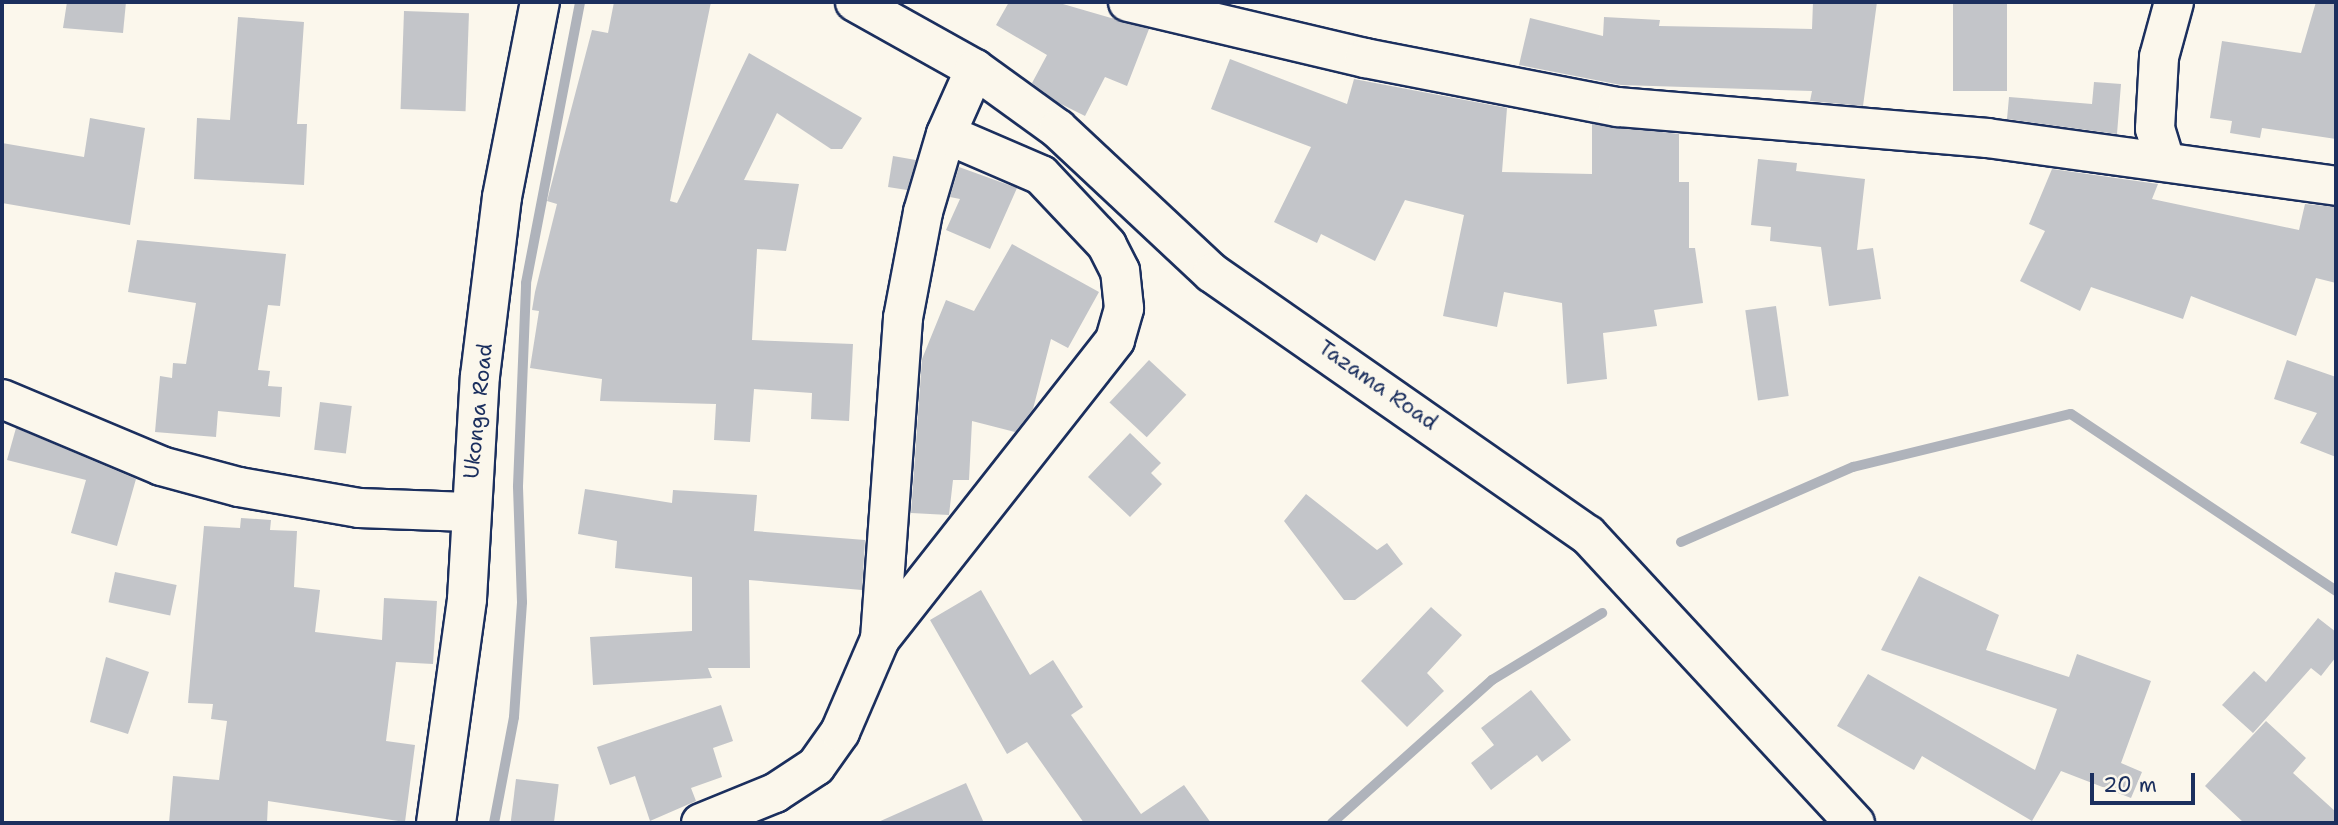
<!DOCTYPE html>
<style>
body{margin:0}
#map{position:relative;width:2338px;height:825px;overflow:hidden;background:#fbf7ec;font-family:"Shantell Sans",sans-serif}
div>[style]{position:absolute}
.stream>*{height:10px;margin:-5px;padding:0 5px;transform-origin:5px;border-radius:5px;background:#afb3bb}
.building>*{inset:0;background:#c3c5c9;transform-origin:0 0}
.roads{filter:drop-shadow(2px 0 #1b2f5e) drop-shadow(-2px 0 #1b2f5e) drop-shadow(0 2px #1b2f5e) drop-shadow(0 -2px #1b2f5e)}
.minor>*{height:38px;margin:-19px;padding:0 19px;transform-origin:19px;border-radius:19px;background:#fbf7ec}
.tertiary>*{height:38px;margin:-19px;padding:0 19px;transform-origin:19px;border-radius:19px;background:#fbf7ec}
span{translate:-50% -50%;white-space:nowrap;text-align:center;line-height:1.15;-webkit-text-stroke:5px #fbf7ec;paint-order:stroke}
.street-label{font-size:21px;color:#1b2f5e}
.frame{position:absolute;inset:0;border:4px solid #1b2f5e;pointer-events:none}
.scale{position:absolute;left:2090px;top:773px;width:105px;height:32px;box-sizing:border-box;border:4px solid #1b2f5e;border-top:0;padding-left:9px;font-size:21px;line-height:24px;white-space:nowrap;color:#1b2f5e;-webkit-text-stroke:5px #fbf7ec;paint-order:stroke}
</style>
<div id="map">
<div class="stream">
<i style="left:1681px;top:542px;width:188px;rotate:-23.6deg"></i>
<i style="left:1853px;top:467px;width:224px;rotate:-13.7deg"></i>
<i style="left:2071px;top:414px;width:319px;rotate:33.7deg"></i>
<i style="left:494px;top:823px;width:108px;rotate:-79.3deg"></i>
<i style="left:514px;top:717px;width:115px;rotate:-86deg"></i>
<i style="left:522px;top:602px;width:116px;rotate:-92deg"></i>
<i style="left:518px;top:486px;width:203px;rotate:-87.7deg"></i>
<i style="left:526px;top:283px;width:286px;rotate:-79.1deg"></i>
<i style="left:1332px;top:823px;width:215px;rotate:-41.8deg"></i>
<i style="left:1492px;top:680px;width:129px;rotate:-31.3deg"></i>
</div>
<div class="building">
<i style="clip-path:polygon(67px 2px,126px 2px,123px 33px,63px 28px)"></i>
<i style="clip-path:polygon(614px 2px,711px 2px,670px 201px,677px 203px,749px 53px,862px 118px,842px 149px,831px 149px,777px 113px,744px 180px,799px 184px,786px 251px,757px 249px,752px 340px,853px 344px,849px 421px,811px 419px,812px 393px,754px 389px,750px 442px,714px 440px,716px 404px,600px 401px,602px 379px,530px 368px,539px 311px,532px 310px,535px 292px,557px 204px,547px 201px,592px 30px,608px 33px)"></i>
<i style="clip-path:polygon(1009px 2px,1056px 2px,1149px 29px,1127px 86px,1105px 77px,1085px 116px,1059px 103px,1032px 83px,1047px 55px,996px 25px)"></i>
<i style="clip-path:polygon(1813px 2px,1877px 2px,1863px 106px,1810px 101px,1812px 91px,1621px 85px,1519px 65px,1530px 18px,1603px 36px,1604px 17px,1660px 20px,1659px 26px,1812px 29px)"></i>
<i style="left:1953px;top:2px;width:54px;height:89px"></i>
<i style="clip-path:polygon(2316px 2px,2336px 2px,2336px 139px,2262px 128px,2260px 138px,2230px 133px,2232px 121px,2210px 118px,2222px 41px,2301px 53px)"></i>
<i style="left:404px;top:11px;width:65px;height:98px;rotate:2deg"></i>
<i style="clip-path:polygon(238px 17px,304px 22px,297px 124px,307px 124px,304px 185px,194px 179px,197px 118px,230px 120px)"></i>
<i style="clip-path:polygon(1230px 59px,1347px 104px,1354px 79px,1507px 108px,1502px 172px,1592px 174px,1592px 124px,1679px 134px,1679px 182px,1689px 182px,1689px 248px,1695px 248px,1703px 303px,1654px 310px,1657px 326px,1603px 333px,1607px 379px,1567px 384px,1562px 303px,1504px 292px,1497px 327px,1443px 316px,1464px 215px,1405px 200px,1375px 261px,1321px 234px,1317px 243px,1274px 222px,1311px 147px,1211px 109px)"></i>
<i style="clip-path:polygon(2094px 82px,2121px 84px,2117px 134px,2007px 119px,2009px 97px,2092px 104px)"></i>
<i style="clip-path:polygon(90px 118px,145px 128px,130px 225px,2px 203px,2px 143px,84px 157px)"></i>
<i style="clip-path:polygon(893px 156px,916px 160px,907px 190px,888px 187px)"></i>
<i style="clip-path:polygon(1758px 159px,1797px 163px,1796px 171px,1865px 179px,1857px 250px,1873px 248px,1881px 299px,1829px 306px,1821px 247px,1770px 241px,1771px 227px,1751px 225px)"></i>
<i style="clip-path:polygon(959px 167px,1017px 188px,990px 249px,946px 230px,960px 199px,950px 197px)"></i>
<i style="clip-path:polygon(2052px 169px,2158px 184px,2152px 199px,2299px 230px,2305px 204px,2336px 207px,2336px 283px,2316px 278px,2296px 336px,2191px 296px,2183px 319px,2091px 287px,2080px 311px,2020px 281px,2045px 231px,2029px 224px)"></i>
<i style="clip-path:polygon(137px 240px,286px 254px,280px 306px,268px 305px,258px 370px,270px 371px,268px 386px,282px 387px,280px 417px,218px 411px,216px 437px,155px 432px,160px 376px,172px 378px,173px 363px,186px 364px,196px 303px,128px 292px)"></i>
<i style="clip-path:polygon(1012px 244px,1099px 292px,1068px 348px,1051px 339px,1033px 409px,1015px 432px,972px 421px,969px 480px,953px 480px,949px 515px,911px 513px,922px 359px,946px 300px,974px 311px)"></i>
<i style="left:1776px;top:306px;width:91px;height:31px;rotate:82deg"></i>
<i style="left:1149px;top:360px;width:51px;height:58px;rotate:43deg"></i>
<i style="clip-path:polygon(2287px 360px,2336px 377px,2336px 457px,2300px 443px,2317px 413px,2274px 399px)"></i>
<i style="left:320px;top:402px;width:32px;height:48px;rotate:7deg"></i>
<i style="clip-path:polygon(16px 428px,136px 479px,117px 546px,71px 533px,86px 480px,7px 460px)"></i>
<i style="clip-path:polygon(1130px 433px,1161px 463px,1151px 473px,1162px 484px,1130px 517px,1088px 477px)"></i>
<i style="clip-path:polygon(585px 489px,672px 503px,673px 490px,757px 495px,754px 531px,865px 540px,862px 590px,749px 580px,750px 668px,708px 668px,712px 678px,593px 685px,590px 637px,692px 631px,692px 577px,615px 568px,617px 541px,578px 534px)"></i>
<i style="clip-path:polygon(1306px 494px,1377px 550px,1387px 543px,1403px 564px,1355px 600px,1344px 600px,1284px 521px)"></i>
<i style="clip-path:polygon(241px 518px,271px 520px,270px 530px,297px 531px,294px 587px,320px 590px,315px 632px,382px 640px,384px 598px,437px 601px,433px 664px,396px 662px,386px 741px,415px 745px,405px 822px,268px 801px,267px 823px,169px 823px,173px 776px,219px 780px,227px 721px,211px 719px,213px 704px,188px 703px,204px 526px,240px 528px)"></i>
<i style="left:115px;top:572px;width:63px;height:31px;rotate:12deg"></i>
<i style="clip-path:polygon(1919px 576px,1999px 615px,1986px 650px,2069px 677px,2077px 654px,2151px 681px,2121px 763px,2142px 772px,2131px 798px,2061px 771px,2032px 821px,1922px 756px,1914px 770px,1837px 726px,1868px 674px,2035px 770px,2057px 709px,1881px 650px)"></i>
<i style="clip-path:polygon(981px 590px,1030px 675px,1053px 660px,1083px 707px,1071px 715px,1141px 814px,1184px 785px,1211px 823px,1084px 823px,1027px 742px,1007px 754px,930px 620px)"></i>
<i style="clip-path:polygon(1431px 607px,1462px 635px,1427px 673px,1444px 691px,1407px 727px,1361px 681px)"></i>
<i style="clip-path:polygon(2318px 618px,2336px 632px,2336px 657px,2321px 676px,2311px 668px,2253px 733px,2222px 705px,2254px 671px,2266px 682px)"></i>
<i style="clip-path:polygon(106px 657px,149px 672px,128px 734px,90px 722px)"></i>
<i style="clip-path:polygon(1531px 690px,1571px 740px,1542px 762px,1537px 755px,1491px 790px,1471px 763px,1494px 745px,1481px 728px)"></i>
<i style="clip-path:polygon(721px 705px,733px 741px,713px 748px,722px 777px,691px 788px,696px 801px,650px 821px,635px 776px,610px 785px,597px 747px)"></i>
<i style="clip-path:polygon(2266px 721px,2306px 758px,2293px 773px,2336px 812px,2336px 823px,2244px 823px,2205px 786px)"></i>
<i style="left:516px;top:779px;width:43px;height:44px;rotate:7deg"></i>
<i style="clip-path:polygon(966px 783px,984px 823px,876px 823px)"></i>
</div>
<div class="roads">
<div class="minor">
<i style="left:855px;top:2px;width:137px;rotate:29.2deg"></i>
<i style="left:975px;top:69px;width:102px;rotate:35.9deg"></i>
<i style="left:1058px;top:129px;width:211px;rotate:43.1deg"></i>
<i style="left:1212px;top:273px;width:458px;rotate:34.9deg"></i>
<i style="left:1588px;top:535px;width:393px;rotate:47.2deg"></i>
<i style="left:1128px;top:2px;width:244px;rotate:13.3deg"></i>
<i style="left:1365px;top:58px;width:258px;rotate:11deg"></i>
<i style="left:1618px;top:107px;width:370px;rotate:4.8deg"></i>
<i style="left:1987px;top:138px;width:352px;rotate:7.8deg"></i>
<i style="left:2165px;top:161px;width:34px;rotate:-107deg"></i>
<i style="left:2155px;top:129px;width:72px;rotate:-86.8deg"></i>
<i style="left:2159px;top:57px;width:57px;rotate:-74.7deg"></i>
<i style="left:2px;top:399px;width:173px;rotate:22.8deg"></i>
<i style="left:161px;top:466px;width:81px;rotate:15.1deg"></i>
<i style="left:239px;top:487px;width:122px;rotate:9.9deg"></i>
<i style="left:359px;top:508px;width:109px;rotate:2.1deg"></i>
<i style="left:880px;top:639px;width:322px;rotate:-85.9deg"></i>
<i style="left:903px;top:318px;width:108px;rotate:-79.3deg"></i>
<i style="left:923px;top:212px;width:81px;rotate:-73.6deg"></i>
<i style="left:946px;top:134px;width:71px;rotate:-66deg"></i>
<i style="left:701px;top:823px;width:80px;rotate:-22.1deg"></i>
<i style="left:775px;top:793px;width:49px;rotate:-33.4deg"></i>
<i style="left:816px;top:766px;width:42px;rotate:-54.8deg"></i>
<i style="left:840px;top:732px;width:101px;rotate:-66.7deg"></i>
<i style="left:880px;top:639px;width:380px;rotate:-51.8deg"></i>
<i style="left:1115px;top:340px;width:33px;rotate:-74deg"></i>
<i style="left:1124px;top:308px;width:37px;rotate:-96deg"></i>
<i style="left:1120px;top:271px;width:29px;rotate:-117deg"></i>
<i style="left:1107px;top:245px;width:96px;rotate:-133.3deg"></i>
<i style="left:1041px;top:175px;width:103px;rotate:-156.7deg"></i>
</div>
<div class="tertiary">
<i style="left:436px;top:823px;width:226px;rotate:-82.1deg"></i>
<i style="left:467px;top:599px;width:223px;rotate:-86.7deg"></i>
<i style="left:480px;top:376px;width:180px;rotate:-83deg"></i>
<i style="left:502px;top:197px;width:199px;rotate:-79deg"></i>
</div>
</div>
<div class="street-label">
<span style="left:1378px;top:385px;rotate:35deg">Tazama Road</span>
<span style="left:478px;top:411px;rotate:-84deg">Ukonga Road</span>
</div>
<div class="frame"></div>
<div class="scale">20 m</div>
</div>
